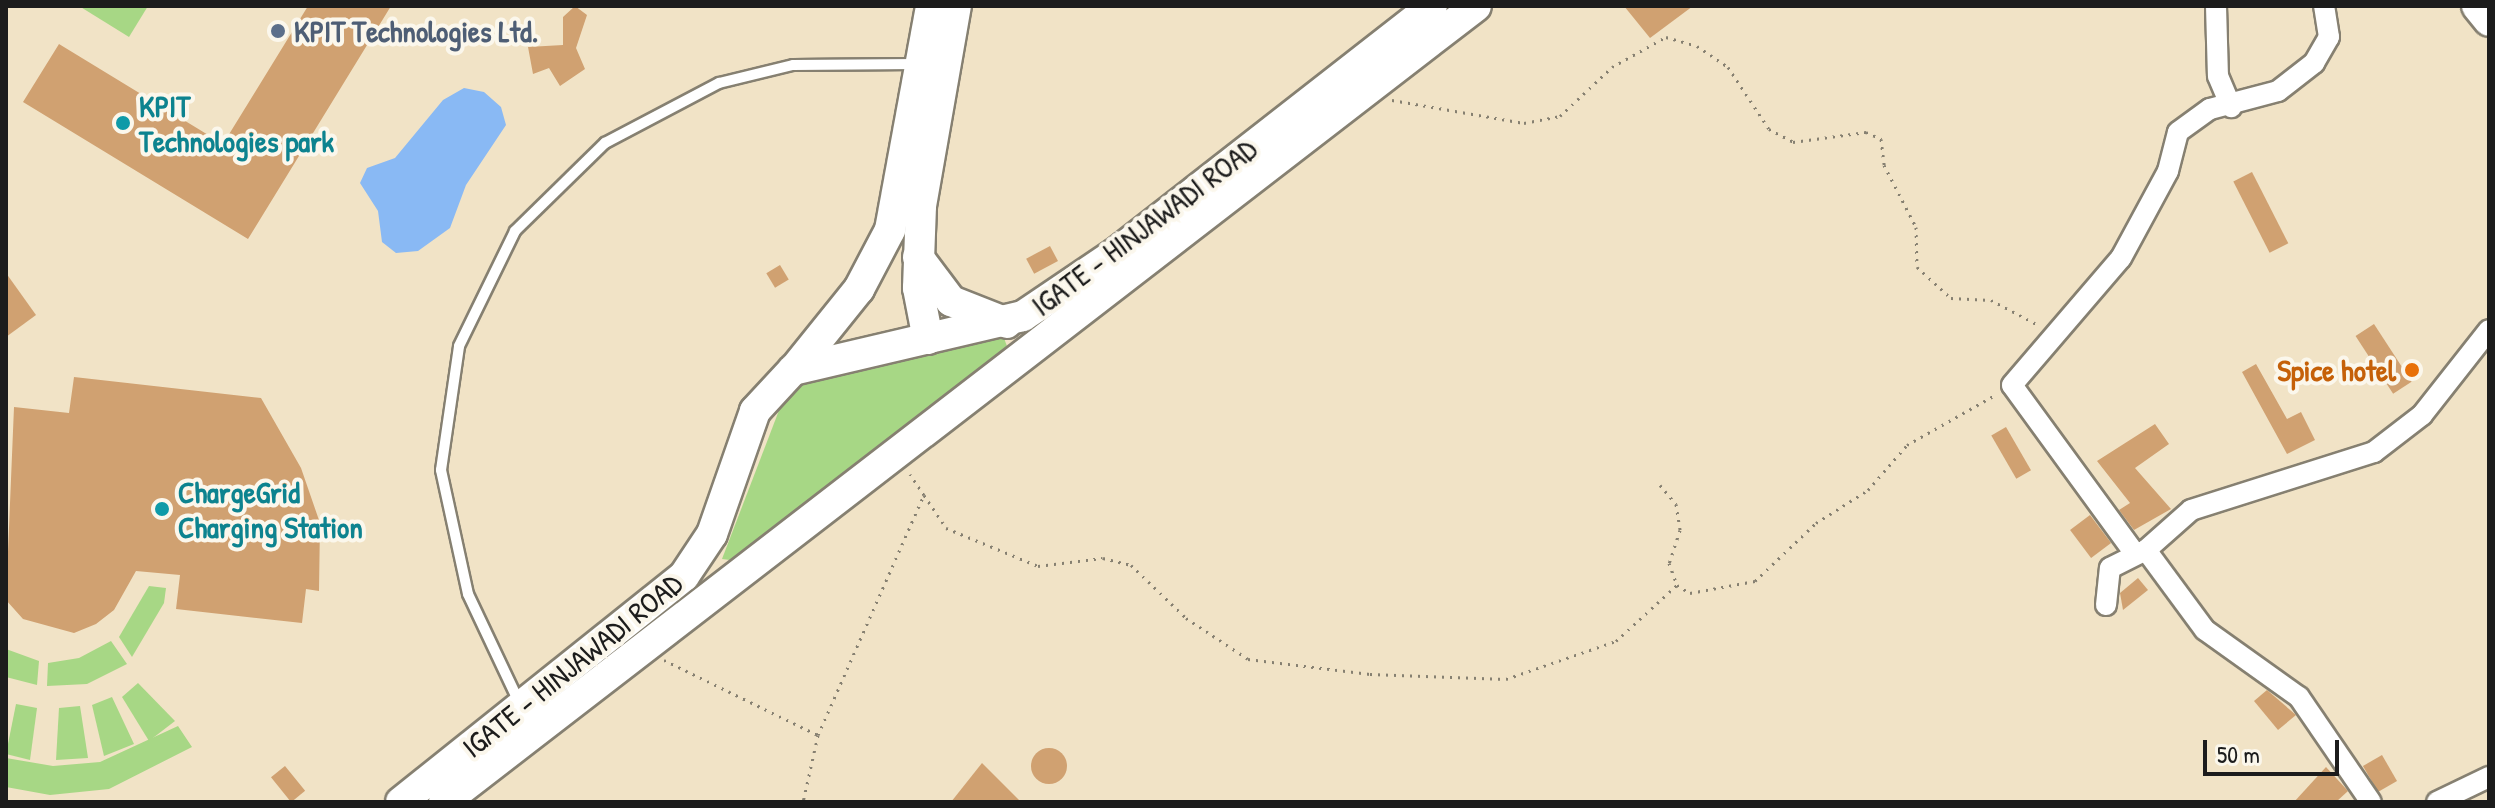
<!DOCTYPE html>
<style>
body{margin:0}
#map{position:relative;width:2495px;height:808px;overflow:hidden;background:#f1e3c6;font-family:"Patrick Hand",sans-serif}
div>[style]{position:absolute}
.green>*{inset:0;background:#a7d785}
.water>*{inset:0;background:#89b9f4}
.building>*{inset:0;background:#d0a171;transform-origin:0 0}
.round{border-radius:50%}
.path>*{height:3px;margin-top:-1.5px;transform-origin:0;background:repeating-linear-gradient(90deg,#868071 0 2px,transparent 0 8px)}
.roads{filter:drop-shadow(2px 0 #868071) drop-shadow(-2px 0 #868071) drop-shadow(0 2px #868071) drop-shadow(0 -2px #868071)}
.lane>*{height:10px;margin:-5px;padding:0 5px;transform-origin:5px;border-radius:5px;background:#fff}
.street>*{height:20px;margin:-10px;padding:0 10px;transform-origin:10px;border-radius:10px;background:#fff}
.secondary>*{height:30px;margin:-15px;padding:0 15px;transform-origin:15px;border-radius:15px;background:#fff}
.dots>*{width:22px;height:22px;translate:-50% -50%;box-sizing:border-box;border:4px solid #fbf7ec;border-radius:50%}
span{translate:-50% -50%;white-space:nowrap;text-align:center;line-height:1.15;-webkit-text-stroke:8px #fbf7ec;paint-order:stroke}
.service-label{font-size:30px;color:#4e5e75;font-weight:700}
.left{translate:0 -50%;text-align:left}
.culture-label{font-size:30px;color:#0d838f;font-weight:700}
.street-label{font-size:30px;color:#1c1c1c}
.food-label{font-size:30px;color:#c56008;font-weight:700}
.right{translate:-100% -50%;text-align:right}
.frame{position:absolute;inset:0;border:8px solid #1c1c1c;pointer-events:none}
.scale{position:absolute;left:2203px;top:740px;width:136px;height:36px;box-sizing:border-box;border:4px solid #1c1c1c;border-top:0;padding-left:10px;font-size:24px;line-height:28px;white-space:nowrap;color:#1c1c1c;-webkit-text-stroke:6px #fbf7ec;paint-order:stroke}
</style>
<div id="map">
<div class="green">
<i style="clip-path:polygon(79px 6px,148px 6px,129px 37px)"></i>
<i style="clip-path:polygon(1004px 338px,1008px 349px,738px 561px,722px 559px,786px 392px,857px 359px)"></i>
<i style="clip-path:polygon(149px 586px,166px 588px,164px 603px,132px 657px,119px 637px)"></i>
<i style="clip-path:polygon(111px 641px,127px 664px,87px 684px,47px 686px,48px 663px,79px 658px)"></i>
<i style="clip-path:polygon(6px 649px,39px 661px,37px 685px,6px 677px)"></i>
<i style="clip-path:polygon(138px 683px,175px 721px,149px 741px,122px 697px)"></i>
<i style="clip-path:polygon(112px 697px,134px 744px,104px 756px,92px 705px)"></i>
<i style="clip-path:polygon(16px 704px,37px 708px,30px 760px,6px 754px)"></i>
<i style="clip-path:polygon(80px 706px,88px 758px,56px 760px,59px 708px)"></i>
<i style="clip-path:polygon(178px 726px,192px 747px,109px 789px,50px 795px,6px 787px,6px 758px,53px 766px,100px 762px)"></i>
</div>
<div class="water">
<i style="clip-path:polygon(464px 88px,484px 92px,501px 107px,506px 125px,466px 185px,450px 228px,418px 251px,396px 253px,382px 242px,378px 211px,360px 183px,367px 168px,395px 158px,443px 100px)"></i>
</div>
<div class="building">
<i style="clip-path:polygon(308px 6px,391px 6px,248px 239px,23px 102px,59px 44px,223px 144px)"></i>
<i style="clip-path:polygon(575px 6px,587px 15px,576px 48px,585px 69px,560px 86px,549px 68px,533px 74px,528px 47px,563px 45px,563px 17px)"></i>
<i style="clip-path:polygon(1624px 6px,1693px 6px,1650px 38px)"></i>
<i style="left:2252px;top:172px;width:80px;height:21px;rotate:63deg"></i>
<i style="left:1050px;top:246px;width:17px;height:27px;rotate:62deg"></i>
<i style="left:780px;top:265px;width:17px;height:16px;rotate:59deg"></i>
<i style="clip-path:polygon(6px 273px,36px 315px,6px 337px)"></i>
<i style="left:2374px;top:324px;width:69px;height:22px;rotate:57deg"></i>
<i style="clip-path:polygon(2256px 364px,2287px 419px,2301px 412px,2315px 440px,2287px 454px,2242px 372px)"></i>
<i style="clip-path:polygon(74px 377px,261px 398px,301px 468px,320px 523px,319px 591px,306px 589px,302px 623px,176px 609px,180px 575px,136px 571px,114px 610px,96px 624px,74px 633px,23px 619px,6px 600px,14px 407px,69px 413px)"></i>
<i style="clip-path:polygon(2155px 424px,2169px 444px,2135px 468px,2171px 509px,2134px 530px,2119px 510px,2130px 503px,2097px 461px)"></i>
<i style="left:2006px;top:427px;width:50px;height:17px;rotate:60deg"></i>
<i style="left:2090px;top:515px;width:35px;height:25px;rotate:53deg"></i>
<i style="clip-path:polygon(2138px 578px,2148px 590px,2123px 610px,2120px 593px)"></i>
<i style="clip-path:polygon(2267px 690px,2296px 715px,2278px 730px,2254px 701px)"></i>
<i class="round" style="left:1031px;top:748px;width:36px;height:36px"></i>
<i style="left:2382px;top:755px;width:30px;height:22px;rotate:60deg"></i>
<i style="clip-path:polygon(982px 763px,1021px 802px,951px 802px)"></i>
<i style="left:285px;top:766px;width:32px;height:18px;rotate:51deg"></i>
<i style="clip-path:polygon(2326px 767px,2348px 791px,2336px 802px,2294px 802px)"></i>
</div>
<div class="path">
<i style="left:1392px;top:100px;width:134px;rotate:9.9deg"></i>
<i style="left:1524px;top:123px;width:37px;rotate:-11deg"></i>
<i style="left:1560px;top:116px;width:71px;rotate:-43.3deg"></i>
<i style="left:1612px;top:67px;width:62px;rotate:-29.1deg"></i>
<i style="left:1666px;top:37px;width:32px;rotate:16deg"></i>
<i style="left:1697px;top:46px;width:37px;rotate:34deg"></i>
<i style="left:1728px;top:67px;width:74px;rotate:56.5deg"></i>
<i style="left:1769px;top:129px;width:27px;rotate:28deg"></i>
<i style="left:1793px;top:142px;width:74px;rotate:-7.8deg"></i>
<i style="left:1866px;top:132px;width:17px;rotate:25deg"></i>
<i style="left:1881px;top:139px;width:26px;rotate:83deg"></i>
<i style="left:1884px;top:165px;width:70px;rotate:62.7deg"></i>
<i style="left:1916px;top:227px;width:40px;rotate:88.6deg"></i>
<i style="left:1917px;top:267px;width:46px;rotate:42.4deg"></i>
<i style="left:1951px;top:298px;width:40px;rotate:2.9deg"></i>
<i style="left:1991px;top:300px;width:55px;rotate:28deg"></i>
<i style="left:1660px;top:485px;width:25px;rotate:50deg"></i>
<i style="left:1676px;top:504px;width:26px;rotate:81deg"></i>
<i style="left:1680px;top:530px;width:35px;rotate:108deg"></i>
<i style="left:1669px;top:563px;width:23px;rotate:70deg"></i>
<i style="left:1677px;top:585px;width:15px;rotate:32deg"></i>
<i style="left:1690px;top:593px;width:66px;rotate:-10.5deg"></i>
<i style="left:1755px;top:581px;width:84px;rotate:-43.6deg"></i>
<i style="left:1816px;top:523px;width:62px;rotate:-32.4deg"></i>
<i style="left:1868px;top:490px;width:60px;rotate:-49.1deg"></i>
<i style="left:1907px;top:445px;width:101px;rotate:-29.6deg"></i>
<i style="left:924px;top:495px;width:40px;rotate:56deg"></i>
<i style="left:946px;top:528px;width:100px;rotate:22.4deg"></i>
<i style="left:1038px;top:566px;width:65px;rotate:-7deg"></i>
<i style="left:1103px;top:558px;width:29px;rotate:14deg"></i>
<i style="left:1131px;top:565px;width:76px;rotate:43.9deg"></i>
<i style="left:1186px;top:618px;width:74px;rotate:33.5deg"></i>
<i style="left:1248px;top:659px;width:123px;rotate:7deg"></i>
<i style="left:1370px;top:674px;width:136px;rotate:2.1deg"></i>
<i style="left:1506px;top:679px;width:116px;rotate:-19.1deg"></i>
<i style="left:1616px;top:641px;width:83px;rotate:-42.6deg"></i>
<i style="left:664px;top:660px;width:171px;rotate:26deg"></i>
<i style="left:818px;top:735px;width:69px;rotate:102.6deg"></i>
<i style="left:818px;top:735px;width:262px;rotate:-66.2deg"></i>
<i style="left:924px;top:495px;width:25px;rotate:-124deg"></i>
</div>
<div class="roads">
<div class="lane">
<i style="left:519px;top:702px;width:119px;rotate:-115.3deg"></i>
<i style="left:468px;top:594px;width:127px;rotate:-102.3deg"></i>
<i style="left:441px;top:470px;width:125px;rotate:-81.7deg"></i>
<i style="left:459px;top:346px;width:128px;rotate:-64deg"></i>
<i style="left:515px;top:231px;width:126px;rotate:-44.4deg"></i>
<i style="left:605px;top:143px;width:129px;rotate:-27.8deg"></i>
<i style="left:719px;top:83px;width:76px;rotate:-13.7deg"></i>
<i style="left:793px;top:65px;width:123px;rotate:-0.5deg"></i>
</div>
<div class="street">
<i style="left:2216px;top:6px;width:70px;rotate:88.4deg"></i>
<i style="left:2218px;top:76px;width:34px;rotate:67deg"></i>
<i style="left:2146px;top:550px;width:99px;rotate:53.6deg"></i>
<i style="left:2205px;top:630px;width:115px;rotate:35.5deg"></i>
<i style="left:2299px;top:697px;width:127px;rotate:55.6deg"></i>
<i style="left:2133px;top:551px;width:205px;rotate:-126.1deg"></i>
<i style="left:2012px;top:385px;width:167px;rotate:-49.4deg"></i>
<i style="left:2121px;top:258px;width:99px;rotate:-61.6deg"></i>
<i style="left:2168px;top:171px;width:40px;rotate:-75.6deg"></i>
<i style="left:2178px;top:132px;width:39px;rotate:-36deg"></i>
<i style="left:2210px;top:109px;width:70px;rotate:-14.8deg"></i>
<i style="left:2278px;top:91px;width:46px;rotate:-37.9deg"></i>
<i style="left:2314px;top:63px;width:30px;rotate:-60deg"></i>
<i style="left:2329px;top:37px;width:31px;rotate:-99deg"></i>
<i style="left:2106px;top:605px;width:37px;rotate:-84deg"></i>
<i style="left:2110px;top:568px;width:40px;rotate:-26.6deg"></i>
<i style="left:2146px;top:550px;width:60px;rotate:-41.6deg"></i>
<i style="left:2191px;top:510px;width:192px;rotate:-17.6deg"></i>
<i style="left:2374px;top:452px;width:61px;rotate:-37.6deg"></i>
<i style="left:2422px;top:415px;width:108px;rotate:-51.8deg"></i>
<i style="left:2437px;top:802px;width:58px;rotate:-25.7deg"></i>
</div>
<div class="secondary">
<i style="left:2477px;top:6px;width:19px;rotate:51deg"></i>
<i style="left:918px;top:257px;width:55px;rotate:53.1deg"></i>
<i style="left:951px;top:301px;width:60px;rotate:21.4deg"></i>
<i style="left:928px;top:339px;width:52px;rotate:-101.1deg"></i>
<i style="left:918px;top:288px;width:82px;rotate:-87.9deg"></i>
<i style="left:921px;top:206px;width:203px;rotate:-80.1deg"></i>
<i style="left:797px;top:366px;width:99px;rotate:-51.2deg"></i>
<i style="left:859px;top:289px;width:67px;rotate:-62.3deg"></i>
<i style="left:890px;top:230px;width:228px;rotate:-79.6deg"></i>
<i style="left:401px;top:802px;width:362px;rotate:-38.6deg"></i>
<i style="left:684px;top:576px;width:50px;rotate:-56.3deg"></i>
<i style="left:712px;top:534px;width:130px;rotate:-70.7deg"></i>
<i style="left:755px;top:411px;width:56px;rotate:-47.2deg"></i>
<i style="left:793px;top:370px;width:236px;rotate:-13.2deg"></i>
<i style="left:1023px;top:316px;width:111px;rotate:-34deg"></i>
<i style="left:1115px;top:254px;width:402px;rotate:-38deg"></i>
<i style="left:444px;top:802px;width:1303px;rotate:-37.64deg"></i>
</div>
</div>
<div class="dots">
<i style="left:278px;top:31px;background:#5c6f8a"></i>
<i style="left:123px;top:123px;background:#0f9aa8"></i>
<i style="left:2412px;top:370px;background:#e8710a"></i>
<i style="left:162px;top:509px;background:#0f9aa8"></i>
</div>
<div class="service-label">
<span class="left" style="left:294px;top:31px">KPIT Technologies Ltd.</span>
</div>
<div class="culture-label">
<span class="left" style="left:139px;top:123px">KPIT<br>Technologies park</span>
<span class="left" style="left:178px;top:509px">ChargeGrid<br>Charging Station</span>
</div>
<div class="street-label">
<span style="left:1144px;top:227px;rotate:-37deg">IGATE - HINJAWADI ROAD</span>
<span style="left:572px;top:665px;rotate:-39deg">IGATE - HINJAWADI ROAD</span>
</div>
<div class="food-label">
<span class="right" style="left:2396px;top:370px">Spice hotel</span>
</div>
<div class="frame"></div>
<div class="scale">50 m</div>
</div>
